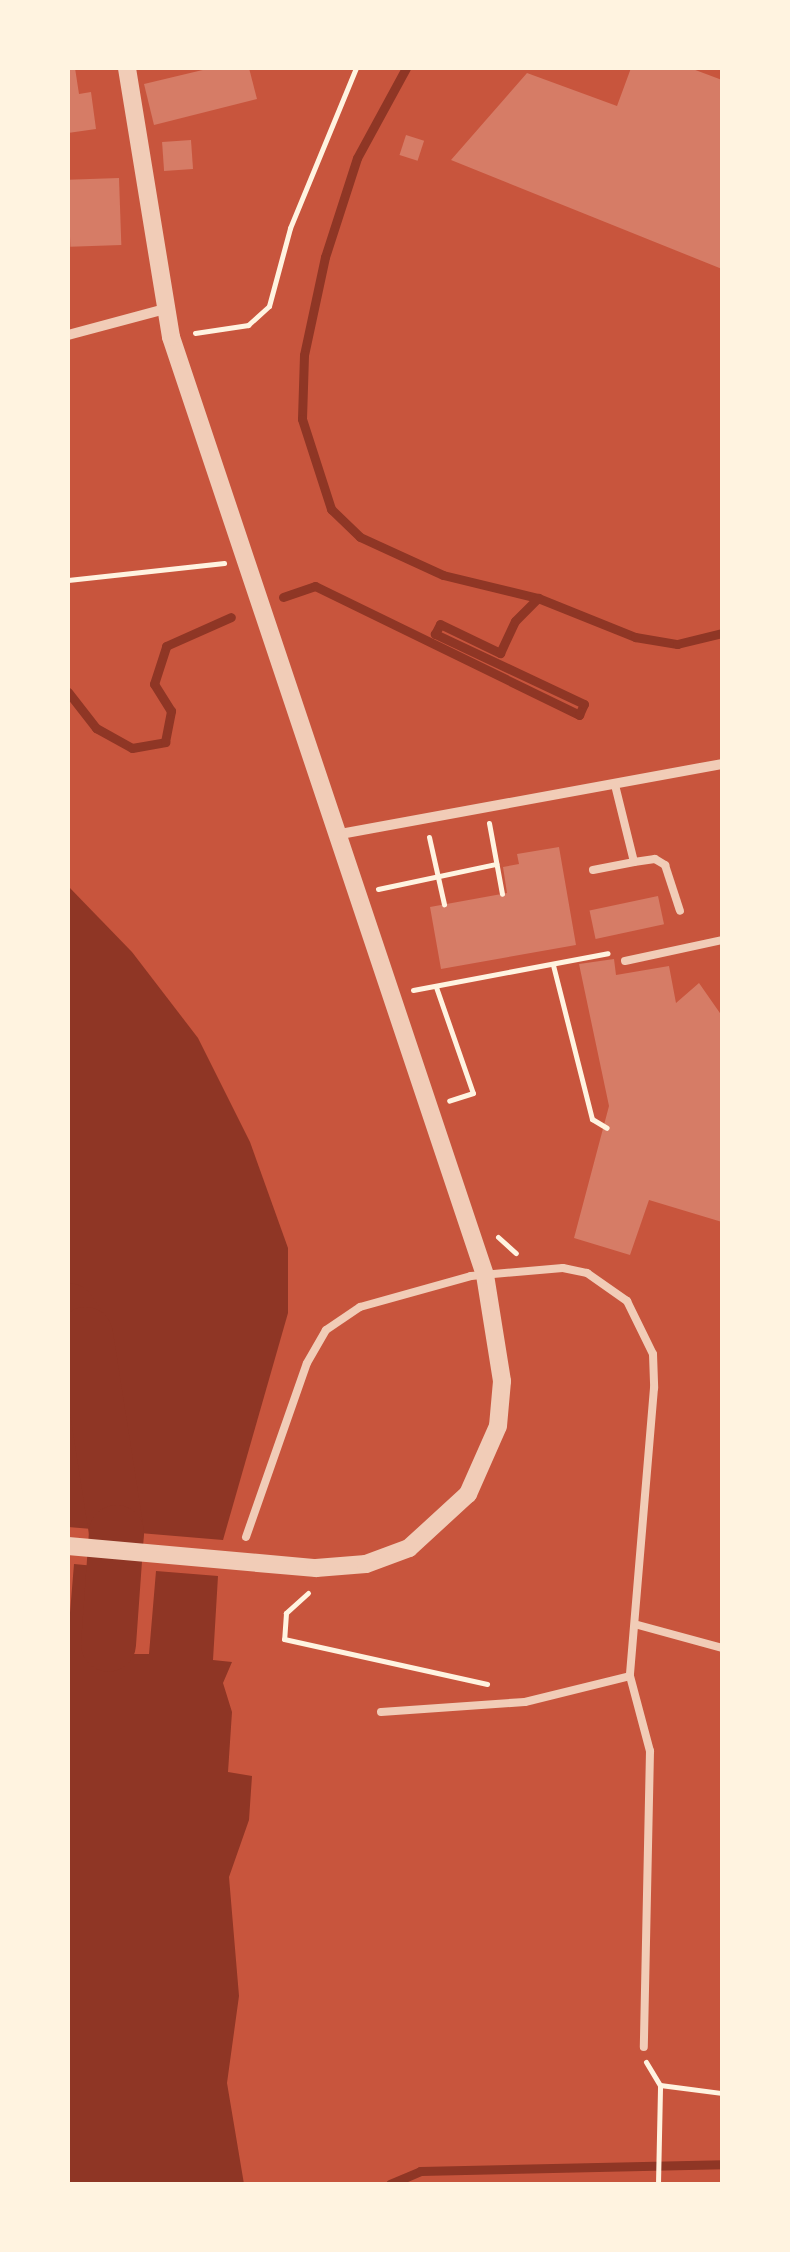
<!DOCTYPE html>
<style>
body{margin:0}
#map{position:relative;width:790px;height:2252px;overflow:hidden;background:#c8553d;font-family:"Times New Roman",serif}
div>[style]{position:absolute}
.water>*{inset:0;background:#8f3625}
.stream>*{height:9px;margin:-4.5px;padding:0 4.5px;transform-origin:4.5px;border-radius:4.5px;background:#8f3625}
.river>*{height:55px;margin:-27.5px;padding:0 27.5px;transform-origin:27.5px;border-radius:27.5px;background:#8f3625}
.building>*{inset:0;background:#d67c66;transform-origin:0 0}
.path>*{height:5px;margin:-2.5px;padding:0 2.5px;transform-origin:2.5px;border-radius:2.5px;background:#fff3e0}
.service>*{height:8px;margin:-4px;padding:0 4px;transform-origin:4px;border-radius:4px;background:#f1ccb7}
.minor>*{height:10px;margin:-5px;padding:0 5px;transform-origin:5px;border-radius:5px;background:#f1ccb7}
.tertiary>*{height:18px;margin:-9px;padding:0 9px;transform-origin:9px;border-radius:9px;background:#f1ccb7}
span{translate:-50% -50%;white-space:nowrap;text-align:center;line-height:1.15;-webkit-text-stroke:10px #fff3e0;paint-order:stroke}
.frame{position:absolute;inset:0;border:70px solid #fff3e0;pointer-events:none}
</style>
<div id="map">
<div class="water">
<i style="clip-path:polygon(68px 886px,132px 952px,198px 1038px,250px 1142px,288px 1248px,288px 1313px,223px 1540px,68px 1527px)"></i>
<i style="clip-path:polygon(74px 1564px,137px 1570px,131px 1654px,149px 1654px,156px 1571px,218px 1576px,213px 1660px,232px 1662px,223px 1683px,232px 1712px,228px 1772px,252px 1776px,249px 1820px,229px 1877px,239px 1996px,227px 2083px,244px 2184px,68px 2184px,68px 1637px)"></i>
</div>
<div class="stream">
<i style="left:406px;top:68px;width:102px;rotate:118.6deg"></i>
<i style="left:357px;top:158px;width:104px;rotate:107.9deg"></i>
<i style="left:325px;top:257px;width:100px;rotate:102.1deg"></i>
<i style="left:304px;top:355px;width:64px;rotate:91.8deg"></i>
<i style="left:302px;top:419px;width:95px;rotate:72.1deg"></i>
<i style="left:331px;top:509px;width:40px;rotate:44deg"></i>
<i style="left:360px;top:537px;width:91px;rotate:24.6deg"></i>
<i style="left:443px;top:575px;width:98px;rotate:13.6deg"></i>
<i style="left:538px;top:598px;width:105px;rotate:21.9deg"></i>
<i style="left:635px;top:637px;width:43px;rotate:9.5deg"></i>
<i style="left:677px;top:644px;width:46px;rotate:-13.7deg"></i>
<i style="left:283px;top:597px;width:34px;rotate:-19deg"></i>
<i style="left:315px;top:586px;width:294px;rotate:26deg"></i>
<i style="left:579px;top:715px;width:12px;rotate:-66deg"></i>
<i style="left:584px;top:704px;width:165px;rotate:-154.8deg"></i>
<i style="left:435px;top:634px;width:11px;rotate:-63deg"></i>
<i style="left:440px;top:624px;width:67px;rotate:25.8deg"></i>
<i style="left:500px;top:653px;width:35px;rotate:-65deg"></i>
<i style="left:515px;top:621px;width:33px;rotate:-45deg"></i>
<i style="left:68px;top:692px;width:46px;rotate:52.1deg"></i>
<i style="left:96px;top:728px;width:41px;rotate:29.1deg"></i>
<i style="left:132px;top:748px;width:34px;rotate:-10deg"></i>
<i style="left:165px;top:742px;width:32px;rotate:-79deg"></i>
<i style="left:171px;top:711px;width:32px;rotate:-122deg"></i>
<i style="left:154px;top:684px;width:40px;rotate:-72deg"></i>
<i style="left:166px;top:646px;width:71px;rotate:-24deg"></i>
<i style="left:390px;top:2184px;width:33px;rotate:-23deg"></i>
<i style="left:420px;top:2171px;width:302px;rotate:-1.3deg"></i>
</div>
<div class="river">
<i style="left:68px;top:1310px;width:29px;rotate:55deg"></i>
<i style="left:85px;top:1334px;width:200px;rotate:81.1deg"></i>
<i style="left:116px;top:1532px;width:112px;rotate:94.1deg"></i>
</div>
<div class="building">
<i style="clip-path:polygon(68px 68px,75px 68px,79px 94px,91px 92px,96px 129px,68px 133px)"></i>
<i style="clip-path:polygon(211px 68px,249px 68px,257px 99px,154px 125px,144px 84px)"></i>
<i style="clip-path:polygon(631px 68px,690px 68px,722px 80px,722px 269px,451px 160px,527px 73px,617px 106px)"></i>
<i style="left:406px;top:135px;width:19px;height:21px;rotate:18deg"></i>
<i style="left:191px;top:140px;width:29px;height:29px;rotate:86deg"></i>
<i style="left:119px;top:178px;width:67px;height:51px;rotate:88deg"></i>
<i style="clip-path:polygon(559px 847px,576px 945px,441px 969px,430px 907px,507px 893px,503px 867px,519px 864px,517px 854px)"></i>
<i style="left:658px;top:896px;width:29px;height:70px;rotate:78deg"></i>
<i style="clip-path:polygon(614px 959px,616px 975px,669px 966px,676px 1003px,699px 983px,722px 1016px,722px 1222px,649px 1200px,630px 1255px,574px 1238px,609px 1106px,579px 964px)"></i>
</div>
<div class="path">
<i style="left:195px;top:333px;width:54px;rotate:-8.6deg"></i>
<i style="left:248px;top:325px;width:28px;rotate:-42deg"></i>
<i style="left:269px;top:306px;width:81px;rotate:-74.9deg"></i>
<i style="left:290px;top:228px;width:173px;rotate:-67.6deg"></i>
<i style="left:68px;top:580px;width:157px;rotate:-6.2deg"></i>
<i style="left:489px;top:823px;width:72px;rotate:79.6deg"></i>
<i style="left:429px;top:837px;width:69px;rotate:77.4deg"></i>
<i style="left:378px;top:889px;width:121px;rotate:-12deg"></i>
<i style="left:553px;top:965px;width:159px;rotate:75.8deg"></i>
<i style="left:592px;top:1119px;width:17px;rotate:31deg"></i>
<i style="left:436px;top:987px;width:112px;rotate:70.8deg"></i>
<i style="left:473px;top:1093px;width:25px;rotate:162deg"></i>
<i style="left:413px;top:990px;width:198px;rotate:-10.7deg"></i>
<i style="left:498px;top:1237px;width:24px;rotate:42deg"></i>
<i style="left:308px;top:1593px;width:30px;rotate:138deg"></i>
<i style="left:286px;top:1613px;width:26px;rotate:94deg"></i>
<i style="left:284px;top:1639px;width:208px;rotate:12.5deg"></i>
<i style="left:646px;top:2062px;width:27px;rotate:59deg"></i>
<i style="left:660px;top:2085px;width:63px;rotate:7.4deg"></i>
<i style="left:658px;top:2184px;width:99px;rotate:-88.8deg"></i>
</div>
<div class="service">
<i style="left:615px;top:785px;width:79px;rotate:76.1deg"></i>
<i style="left:634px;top:862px;width:21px;rotate:-8deg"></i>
<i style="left:655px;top:859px;width:12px;rotate:31deg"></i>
<i style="left:665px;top:865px;width:48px;rotate:71.9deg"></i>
<i style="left:593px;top:870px;width:42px;rotate:-11deg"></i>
<i style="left:625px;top:961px;width:99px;rotate:-12.2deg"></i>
<i style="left:246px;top:1537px;width:184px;rotate:-70.7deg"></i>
<i style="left:307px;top:1363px;width:38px;rotate:-60deg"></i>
<i style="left:326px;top:1330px;width:41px;rotate:-34.1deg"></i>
<i style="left:360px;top:1307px;width:115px;rotate:-15.6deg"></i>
<i style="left:471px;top:1276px;width:92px;rotate:-5deg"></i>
<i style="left:563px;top:1268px;width:25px;rotate:12deg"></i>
<i style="left:587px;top:1273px;width:49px;rotate:35deg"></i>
<i style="left:627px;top:1301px;width:59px;rotate:63.9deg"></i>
<i style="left:653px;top:1354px;width:34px;rotate:88deg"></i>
<i style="left:654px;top:1388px;width:289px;rotate:94.8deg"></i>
<i style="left:630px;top:1676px;width:78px;rotate:75.1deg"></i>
<i style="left:650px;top:1751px;width:296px;rotate:91.2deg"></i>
<i style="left:638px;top:1625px;width:87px;rotate:15.3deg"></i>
<i style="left:381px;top:1712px;width:144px;rotate:-4deg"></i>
<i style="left:525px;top:1702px;width:108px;rotate:-13.9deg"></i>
</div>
<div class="minor">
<i style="left:68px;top:335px;width:100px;rotate:-15deg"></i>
<i style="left:335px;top:835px;width:393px;rotate:-10.4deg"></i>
</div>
<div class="tertiary">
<i style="left:68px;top:1546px;width:249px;rotate:5.1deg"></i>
<i style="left:316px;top:1568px;width:50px;rotate:-4.6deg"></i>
<i style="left:366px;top:1564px;width:46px;rotate:-20.4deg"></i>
<i style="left:409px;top:1548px;width:80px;rotate:-42.5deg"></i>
<i style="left:468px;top:1494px;width:74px;rotate:-66.2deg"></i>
<i style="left:498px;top:1426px;width:45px;rotate:-84.9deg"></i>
<i style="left:502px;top:1381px;width:107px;rotate:-99.1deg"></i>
<i style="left:485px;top:1275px;width:989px;rotate:-108.51deg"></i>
<i style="left:171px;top:337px;width:273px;rotate:-99.3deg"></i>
</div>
<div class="frame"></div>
</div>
